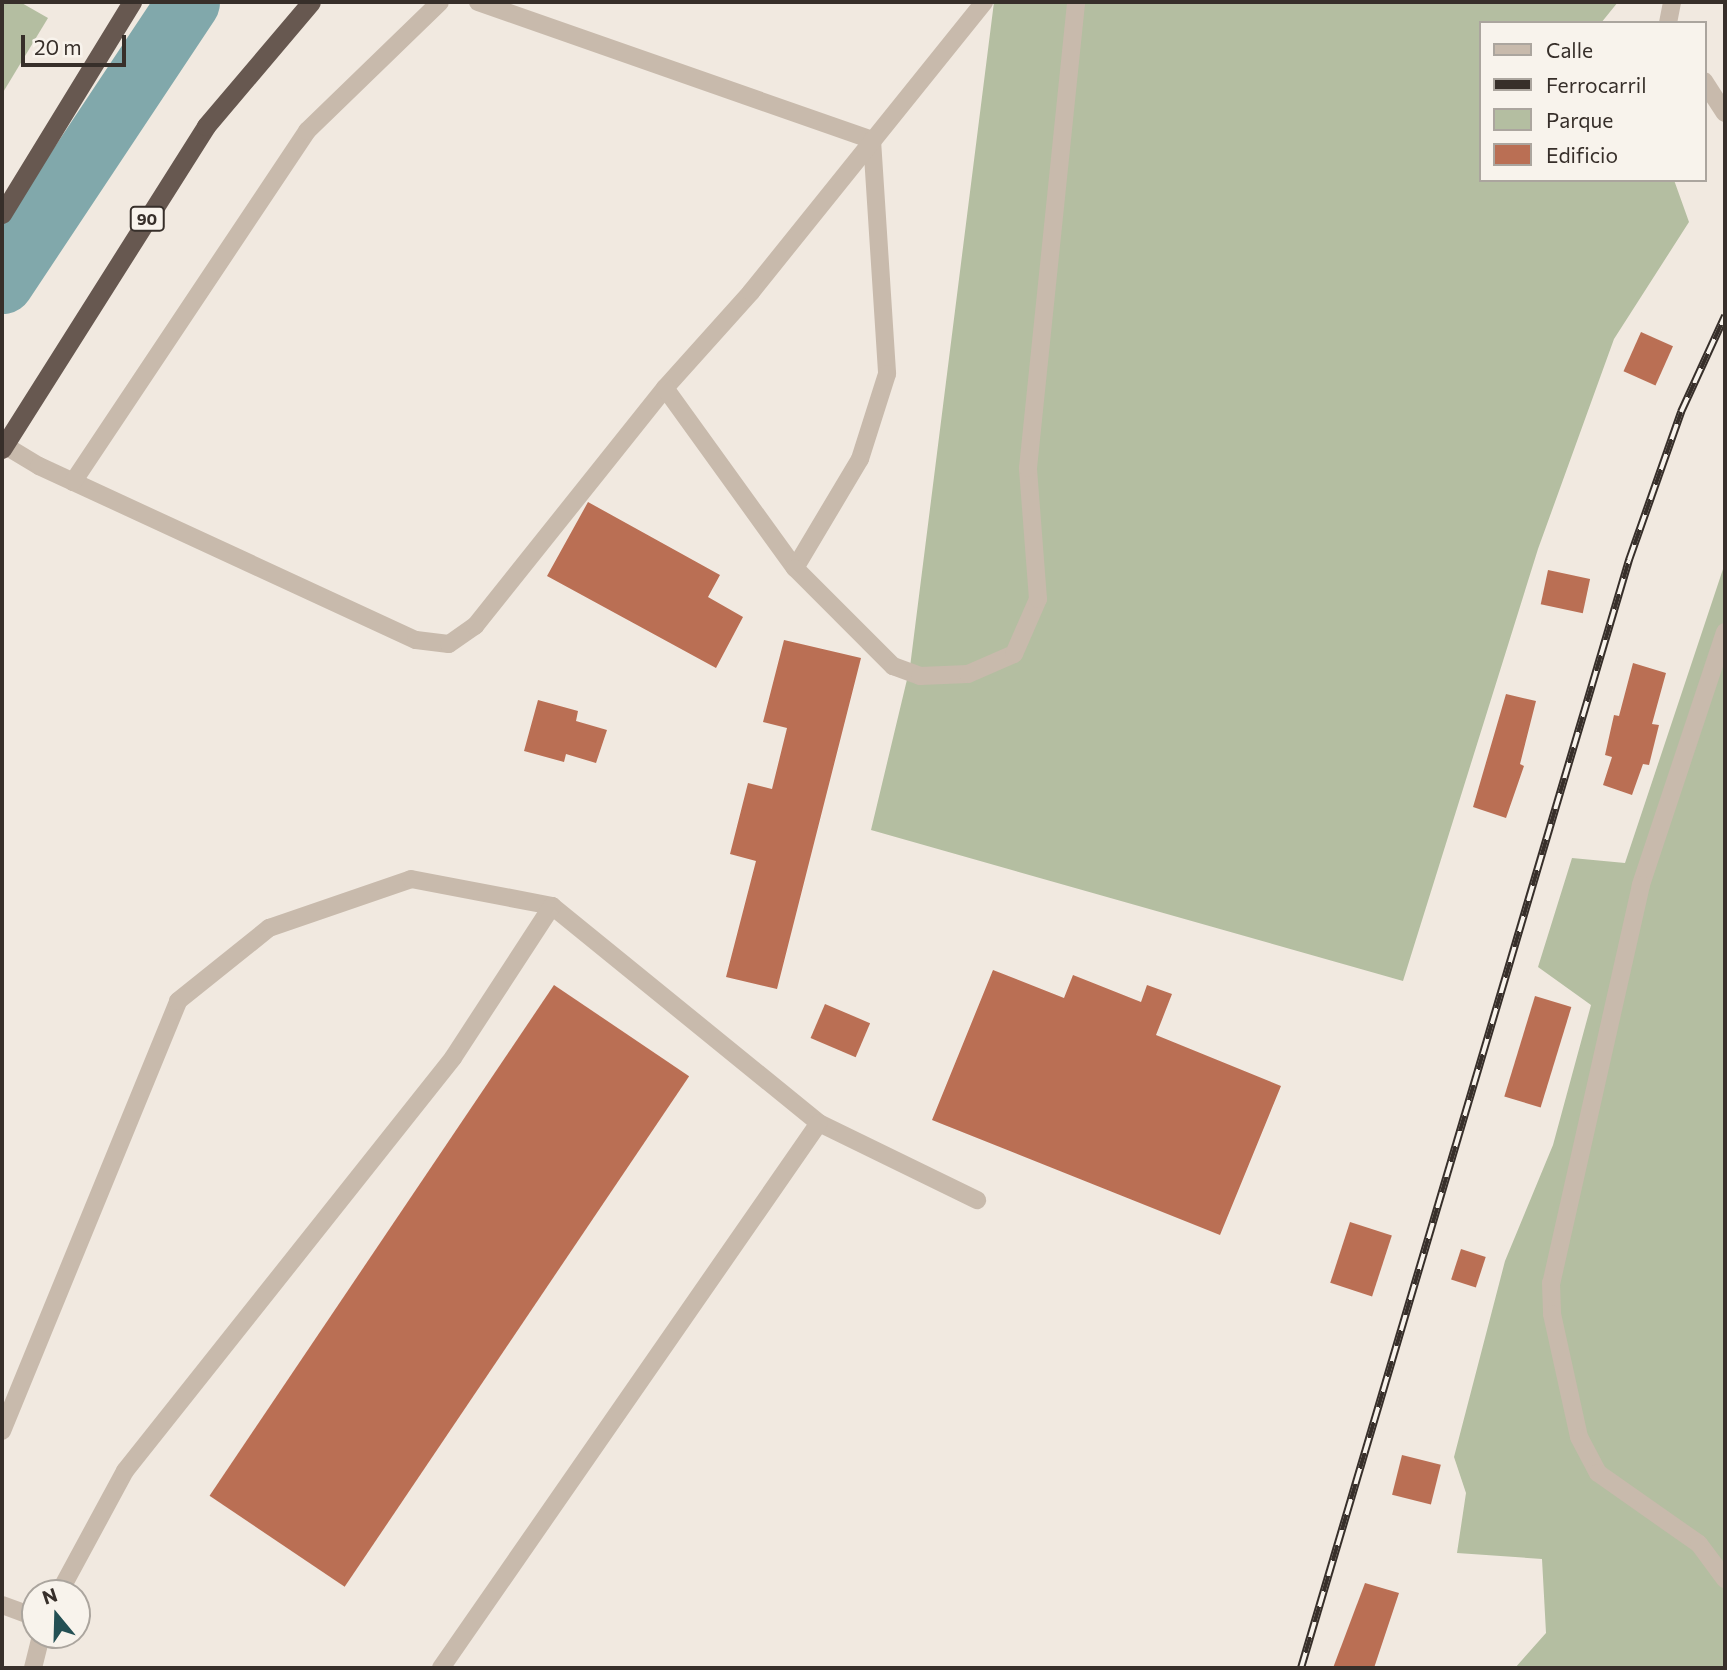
<!DOCTYPE html>
<style>
body{margin:0}
#map{position:relative;width:1727px;height:1670px;overflow:hidden;background:#f1e9e0;font-family:Commissioner,sans-serif}
div>[style]{position:absolute}
.green>*{inset:0;background:#b4bea1}
.river>*{height:63px;margin:-31.5px;padding:0 31.5px;transform-origin:31.5px;border-radius:31.5px;background:#81a8ab}
.building>*{inset:0;background:#ba6f54;transform-origin:0 0}
.service>*{height:18px;margin:-9px;padding:0 9px;transform-origin:9px;border-radius:9px;background:#c8baac}
.minor>*{height:18px;margin:-9px;padding:0 9px;transform-origin:9px;border-radius:9px;background:#c8baac}
.trunk>*{height:19px;margin:-9.5px;padding:0 9.5px;transform-origin:9.5px;border-radius:9.5px;background:#675850}
.rail>*{height:8px;margin-top:-4px;transform-origin:0;background:repeating-linear-gradient(90deg,#f8f3ec 0 16px,#372f2a 0 32px);box-sizing:border-box;border-block:2px solid #372f2a}
span{translate:-50% -50%;white-space:nowrap;text-align:center;line-height:1.15;-webkit-text-stroke:6px #f8f3ec;paint-order:stroke}
.shield-label span{padding:2px 5px;background:#f8f3ec;border:2px solid;border-radius:5px;-webkit-text-stroke-width:0}
.shield-label{font-size:16px;color:#372f2a;font-weight:700}
.frame{position:absolute;inset:0;border:4px solid #372f2a;pointer-events:none}
.legend{position:absolute;left:1479px;top:21px;width:228px;height:161px;box-sizing:border-box;background:#f8f3ec;border:2px solid #aba59e;margin:0;padding:9px 12px;list-style:none;font-size:21px;color:#372f2a}
.legend li{display:flex;align-items:center;gap:14px;height:35px}
.legend b{width:35px;border:2px solid #aba59e}
.north{position:absolute;left:21px;top:1579px;width:70px;height:70px;box-sizing:border-box;background:#f8f3ec;border:2px solid #aba59e;border-radius:50%;rotate:341deg;font-size:19px;font-weight:700;line-height:28px;text-align:center;color:#372f2a}
.north::after{content:'';display:block;margin:auto;width:24px;height:32px;background:#245054;clip-path:polygon(50% 0,100% 100%,50% 72%,0 100%)}
.scale{position:absolute;left:21px;top:35px;width:105px;height:32px;box-sizing:border-box;border:4px solid #372f2a;border-top:0;padding-left:9px;font-size:21px;line-height:24px;white-space:nowrap;color:#372f2a;-webkit-text-stroke:5px #f8f3ec;paint-order:stroke}
</style>
<div id="map">
<div class="green">
<i style="clip-path:polygon(2px 2px,20px 2px,48px 18px,2px 94px)"></i>
<i style="clip-path:polygon(994px 2px,1618px 2px,1601px 23px,1480px 23px,1480px 180px,1674px 180px,1689px 222px,1614px 339px,1538px 549px,1403px 981px,871px 830px,910px 667px)"></i>
<i style="clip-path:polygon(1725px 563px,1725px 1668px,1515px 1668px,1546px 1633px,1542px 1559px,1457px 1553px,1466px 1493px,1454px 1457px,1505px 1261px,1553px 1145px,1591px 1005px,1538px 967px,1572px 858px,1625px 863px)"></i>
</div>
<div class="river">
<i style="left:2px;top:282px;width:336px;rotate:-56.4deg"></i>
</div>
<div class="building">
<i style="left:1641px;top:332px;width:35px;height:43px;rotate:24deg"></i>
<i style="clip-path:polygon(588px 502px,720px 575px,708px 597px,743px 617px,716px 668px,547px 576px)"></i>
<i style="left:1548px;top:570px;width:43px;height:35px;rotate:12deg"></i>
<i style="clip-path:polygon(784px 640px,861px 658px,777px 989px,726px 977px,756px 861px,730px 854px,748px 783px,772px 789px,787px 728px,763px 722px)"></i>
<i style="clip-path:polygon(1633px 663px,1666px 673px,1652px 724px,1659px 725px,1649px 765px,1643px 764px,1632px 795px,1603px 785px,1612px 757px,1605px 755px,1614px 715px,1619px 716px)"></i>
<i style="clip-path:polygon(1506px 694px,1536px 701px,1520px 764px,1524px 766px,1506px 818px,1473px 807px)"></i>
<i style="clip-path:polygon(538px 700px,578px 711px,576px 721px,607px 730px,596px 763px,566px 754px,564px 762px,524px 751px)"></i>
<i style="clip-path:polygon(993px 970px,1064px 998px,1073px 975px,1141px 1002px,1147px 985px,1172px 994px,1156px 1035px,1281px 1086px,1220px 1235px,932px 1120px)"></i>
<i style="left:554px;top:985px;width:163px;height:616px;rotate:34deg"></i>
<i style="left:1535px;top:996px;width:38px;height:105px;rotate:17deg"></i>
<i style="left:825px;top:1004px;width:49px;height:37px;rotate:23deg"></i>
<i style="left:1350px;top:1222px;width:44px;height:64px;rotate:18deg"></i>
<i style="left:1461px;top:1249px;width:26px;height:32px;rotate:18deg"></i>
<i style="left:1402px;top:1455px;width:40px;height:41px;rotate:14deg"></i>
<i style="clip-path:polygon(1365px 1583px,1399px 1593px,1374px 1668px,1333px 1668px)"></i>
</div>
<div class="service">
<i style="left:478px;top:2px;width:417px;rotate:19.3deg"></i>
<i style="left:872px;top:140px;width:234px;rotate:86.3deg"></i>
<i style="left:887px;top:374px;width:89px;rotate:107.6deg"></i>
<i style="left:860px;top:459px;width:127px;rotate:120.8deg"></i>
<i style="left:665px;top:388px;width:129px;rotate:-48.1deg"></i>
<i style="left:751px;top:292px;width:372px;rotate:-51.2deg"></i>
<i style="left:4px;top:445px;width:41px;rotate:31deg"></i>
<i style="left:39px;top:466px;width:415px;rotate:24.8deg"></i>
<i style="left:416px;top:640px;width:33px;rotate:7deg"></i>
<i style="left:449px;top:644px;width:32px;rotate:-35deg"></i>
<i style="left:475px;top:626px;width:305px;rotate:-51.4deg"></i>
<i style="left:665px;top:388px;width:222px;rotate:54.2deg"></i>
<i style="left:795px;top:568px;width:139px;rotate:45deg"></i>
<i style="left:893px;top:666px;width:29px;rotate:20deg"></i>
<i style="left:920px;top:676px;width:48px;rotate:-2.4deg"></i>
<i style="left:968px;top:674px;width:50px;rotate:-23.5deg"></i>
<i style="left:1014px;top:654px;width:60px;rotate:-66.4deg"></i>
<i style="left:1038px;top:599px;width:131px;rotate:-94.4deg"></i>
<i style="left:1028px;top:468px;width:468px;rotate:-84.1deg"></i>
<i style="left:73px;top:482px;width:422px;rotate:-56.3deg"></i>
<i style="left:307px;top:131px;width:185px;rotate:-44.1deg"></i>
<i style="left:552px;top:906px;width:344px;rotate:39.1deg"></i>
<i style="left:819px;top:1123px;width:176px;rotate:26deg"></i>
<i style="left:2px;top:1431px;width:465px;rotate:-67.7deg"></i>
<i style="left:178px;top:1001px;width:117px;rotate:-38.7deg"></i>
<i style="left:269px;top:928px;width:150px;rotate:-19deg"></i>
<i style="left:411px;top:879px;width:144px;rotate:10.8deg"></i>
<i style="left:552px;top:906px;width:181px;rotate:123.1deg"></i>
<i style="left:453px;top:1058px;width:527px;rotate:128.46deg"></i>
<i style="left:125px;top:1471px;width:139px;rotate:118.4deg"></i>
<i style="left:2px;top:1605px;width:35px;rotate:20deg"></i>
<i style="left:33px;top:1668px;width:34px;rotate:-76deg"></i>
<i style="left:441px;top:1668px;width:663px;rotate:-55.26deg"></i>
</div>
<div class="minor">
<i style="left:1668px;top:23px;width:21px;rotate:-79deg"></i>
<i style="left:1704px;top:81px;width:38px;rotate:57deg"></i>
<i style="left:1725px;top:632px;width:267px;rotate:108.4deg"></i>
<i style="left:1641px;top:885px;width:408px;rotate:102.7deg"></i>
<i style="left:1551px;top:1283px;width:31px;rotate:88deg"></i>
<i style="left:1552px;top:1314px;width:126px;rotate:77.6deg"></i>
<i style="left:1579px;top:1437px;width:41px;rotate:62.2deg"></i>
<i style="left:1598px;top:1473px;width:123px;rotate:35.1deg"></i>
<i style="left:1699px;top:1544px;width:44px;rotate:53.4deg"></i>
</div>
<div class="trunk">
<i style="left:2px;top:214px;width:249px;rotate:-58.5deg"></i>
<i style="left:2px;top:449px;width:382px;rotate:-57.7deg"></i>
<i style="left:206px;top:126px;width:162px;rotate:-49.7deg"></i>
</div>
<div class="rail">
<i style="left:1301px;top:1668px;width:1156px;rotate:-73.51deg"></i>
<i style="left:1629px;top:560px;width:157px;rotate:-70.6deg"></i>
<i style="left:1681px;top:412px;width:106px;rotate:-65.4deg"></i>
</div>
<div class="shield-label">
<span style="left:147px;top:219px">90</span>
</div>
<div class="frame"></div>
<ul class="legend">
<li><b style="height:9px;background:#c8baac"></b>Calle</li>
<li><b style="height:9px;background:#372f2a"></b>Ferrocarril</li>
<li><b style="height:19px;background:#b4bea1"></b>Parque</li>
<li><b style="height:19px;background:#ba6f54"></b>Edificio</li>
</ul>
<div class="north">N</div>
<div class="scale">20 m</div>
</div>
